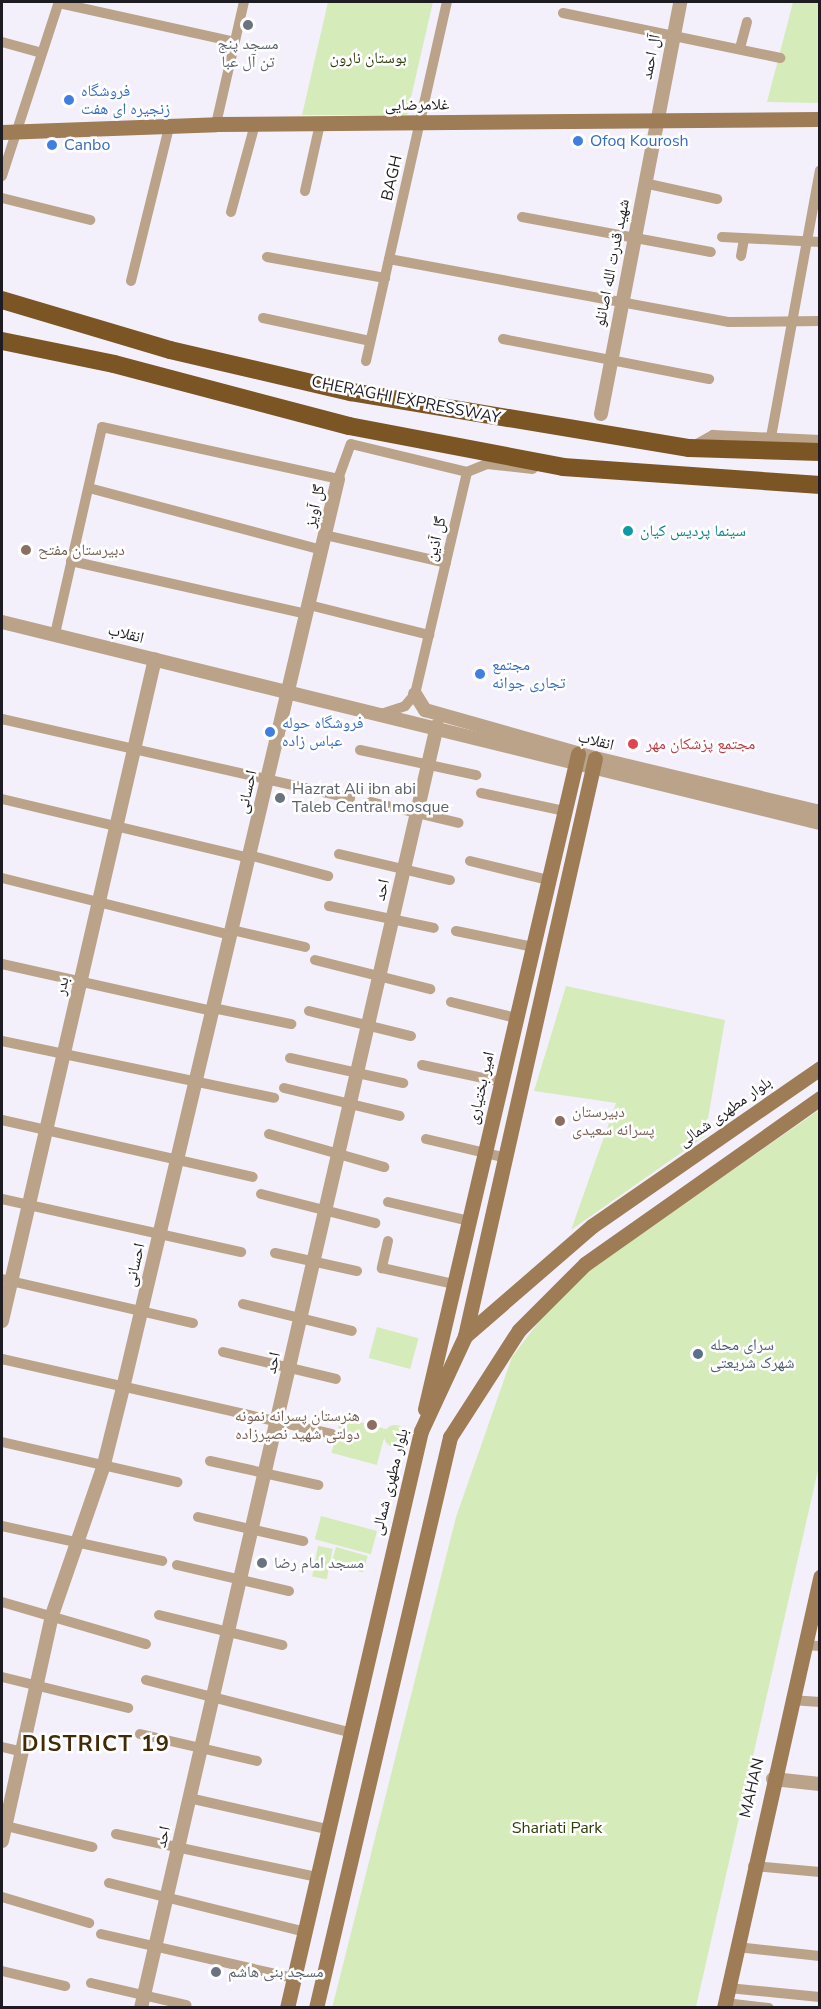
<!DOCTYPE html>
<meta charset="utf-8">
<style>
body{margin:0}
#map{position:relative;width:821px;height:2009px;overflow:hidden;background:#f3f0fc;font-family:"Nunito Sans","Noto Naskh Arabic",sans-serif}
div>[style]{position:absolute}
.green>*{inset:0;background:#d6ebba;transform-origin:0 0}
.round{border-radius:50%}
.minor>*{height:10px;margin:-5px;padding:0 5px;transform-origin:5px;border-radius:5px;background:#baa389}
.tertiary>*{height:14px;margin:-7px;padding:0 7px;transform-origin:7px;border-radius:7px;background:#baa389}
.secondary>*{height:15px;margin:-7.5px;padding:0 7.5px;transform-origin:7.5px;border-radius:7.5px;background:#9e7c55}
.trunk>*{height:18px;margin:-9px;padding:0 9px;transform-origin:9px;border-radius:9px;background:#7c5524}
.dots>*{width:16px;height:16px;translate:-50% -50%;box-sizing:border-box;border:3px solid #fff;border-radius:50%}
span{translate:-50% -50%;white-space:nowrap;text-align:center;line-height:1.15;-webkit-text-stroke:5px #fff;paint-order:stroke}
.worship-label{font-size:16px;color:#5b616d}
.left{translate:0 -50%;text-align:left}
.street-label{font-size:16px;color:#1e1c23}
.park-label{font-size:16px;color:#2c3d07}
.shop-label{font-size:16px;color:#366cbe}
.culture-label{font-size:16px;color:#0d838f}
.education-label{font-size:16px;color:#785e54}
.right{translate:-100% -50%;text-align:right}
.health-label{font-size:16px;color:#be3a42}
.service-label{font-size:16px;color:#4e5e75}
.district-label{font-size:22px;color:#412a05;font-weight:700;letter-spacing:1.5px}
.frame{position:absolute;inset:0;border:3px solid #1e1c23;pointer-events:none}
</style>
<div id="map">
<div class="green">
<i style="clip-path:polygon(328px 2px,433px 2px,407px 115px,302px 115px)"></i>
<i style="clip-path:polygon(793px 2px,819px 2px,819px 103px,767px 102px)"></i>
<i style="clip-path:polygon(566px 986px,725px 1020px,705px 1136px,571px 1230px,616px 1103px,534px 1091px)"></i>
<i style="clip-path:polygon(819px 1110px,819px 1466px,696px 2007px,332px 2008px,456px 1517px,512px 1357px,565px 1287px)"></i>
<i style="left:377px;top:1327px;width:43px;height:32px;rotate:15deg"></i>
<i style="left:341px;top:1417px;width:47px;height:37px;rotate:15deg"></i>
<i class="round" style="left:384px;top:1425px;width:22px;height:22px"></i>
<i style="left:321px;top:1516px;width:58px;height:24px;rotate:15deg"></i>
<i style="left:318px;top:1546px;width:15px;height:31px;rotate:11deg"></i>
<i style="left:336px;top:1547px;width:33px;height:17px;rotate:16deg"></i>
</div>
<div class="minor">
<i style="left:59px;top:3px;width:180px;rotate:12.5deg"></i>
<i style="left:563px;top:13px;width:222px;rotate:11.7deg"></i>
<i style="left:2px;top:42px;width:41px;rotate:15.4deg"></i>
<i style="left:740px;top:48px;width:27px;rotate:-75deg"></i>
<i style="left:216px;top:124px;width:125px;rotate:-77.1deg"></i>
<i style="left:2px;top:176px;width:183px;rotate:-71.9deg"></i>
<i style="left:644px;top:183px;width:75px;rotate:12.4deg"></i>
<i style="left:305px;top:191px;width:69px;rotate:-77.4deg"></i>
<i style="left:2px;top:198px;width:91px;rotate:14deg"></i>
<i style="left:231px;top:212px;width:91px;rotate:-74.7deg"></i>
<i style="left:522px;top:217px;width:192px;rotate:10.5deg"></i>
<i style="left:722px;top:237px;width:98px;rotate:2.9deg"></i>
<i style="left:741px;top:256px;width:17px;rotate:-80deg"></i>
<i style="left:267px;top:257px;width:120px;rotate:10.1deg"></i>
<i style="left:389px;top:259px;width:346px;rotate:10.5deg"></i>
<i style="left:729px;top:322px;width:91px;rotate:-0.6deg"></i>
<i style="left:131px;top:281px;width:159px;rotate:-76.1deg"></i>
<i style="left:263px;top:318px;width:109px;rotate:12.1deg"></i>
<i style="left:503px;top:339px;width:210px;rotate:11deg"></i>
<i style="left:366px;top:361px;width:368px;rotate:-77.3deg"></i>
<i style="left:771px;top:437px;width:271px;rotate:-79.6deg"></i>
<i style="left:693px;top:446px;width:23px;rotate:-29deg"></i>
<i style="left:713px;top:435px;width:107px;rotate:2.7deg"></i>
<i style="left:467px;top:472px;width:22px;rotate:-22deg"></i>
<i style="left:487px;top:464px;width:46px;rotate:6.2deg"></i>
<i style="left:89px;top:488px;width:241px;rotate:14.9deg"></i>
<i style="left:325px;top:535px;width:124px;rotate:13deg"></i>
<i style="left:71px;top:561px;width:241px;rotate:12.7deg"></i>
<i style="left:309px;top:605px;width:124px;rotate:14deg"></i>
<i style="left:55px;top:634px;width:212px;rotate:-77.2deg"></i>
<i style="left:102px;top:427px;width:242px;rotate:12.4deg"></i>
<i style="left:338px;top:479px;width:37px;rotate:-70deg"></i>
<i style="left:351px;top:444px;width:119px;rotate:13.6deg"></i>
<i style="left:381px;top:714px;width:25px;rotate:-18deg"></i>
<i style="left:405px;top:706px;width:16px;rotate:-50deg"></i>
<i style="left:415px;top:694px;width:228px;rotate:-76.8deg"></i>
<i style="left:2px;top:719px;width:357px;rotate:12.8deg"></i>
<i style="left:360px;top:750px;width:119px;rotate:12.2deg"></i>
<i style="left:481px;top:793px;width:86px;rotate:12.1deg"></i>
<i style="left:2px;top:799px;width:254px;rotate:13.4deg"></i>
<i style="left:371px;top:802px;width:90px;rotate:13.4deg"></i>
<i style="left:339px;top:854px;width:114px;rotate:13.2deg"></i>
<i style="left:249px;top:855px;width:82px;rotate:14.9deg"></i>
<i style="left:470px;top:861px;width:80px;rotate:13.7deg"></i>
<i style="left:2px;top:878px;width:235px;rotate:14deg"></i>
<i style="left:329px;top:906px;width:107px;rotate:11.8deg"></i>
<i style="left:232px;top:930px;width:75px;rotate:13.1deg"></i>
<i style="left:456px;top:931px;width:79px;rotate:11.7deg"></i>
<i style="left:315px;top:960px;width:119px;rotate:14.2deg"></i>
<i style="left:2px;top:964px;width:215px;rotate:12.6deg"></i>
<i style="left:451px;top:1002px;width:67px;rotate:13.8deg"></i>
<i style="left:213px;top:1008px;width:80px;rotate:11.6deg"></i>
<i style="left:309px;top:1011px;width:105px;rotate:13.8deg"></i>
<i style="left:2px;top:1041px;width:278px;rotate:11.8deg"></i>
<i style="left:290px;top:1058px;width:116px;rotate:12.5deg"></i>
<i style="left:422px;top:1065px;width:81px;rotate:12.1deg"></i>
<i style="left:284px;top:1088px;width:119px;rotate:13.6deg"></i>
<i style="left:2px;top:1120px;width:257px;rotate:12.8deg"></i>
<i style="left:269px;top:1134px;width:120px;rotate:16deg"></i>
<i style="left:426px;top:1139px;width:79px;rotate:13.2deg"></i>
<i style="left:261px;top:1194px;width:118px;rotate:14.3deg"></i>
<i style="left:2px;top:1199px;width:245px;rotate:12.5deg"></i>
<i style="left:388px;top:1202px;width:83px;rotate:13.2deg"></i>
<i style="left:388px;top:1241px;width:28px;rotate:103deg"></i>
<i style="left:382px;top:1268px;width:74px;rotate:12.5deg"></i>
<i style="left:275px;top:1253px;width:84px;rotate:12.4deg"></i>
<i style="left:2px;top:1279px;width:196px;rotate:13deg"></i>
<i style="left:243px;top:1304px;width:112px;rotate:13.9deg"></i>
<i style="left:223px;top:1352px;width:116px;rotate:13.4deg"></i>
<i style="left:2px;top:1359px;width:338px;rotate:12.8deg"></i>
<i style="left:2px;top:1442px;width:180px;rotate:12.9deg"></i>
<i style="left:210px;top:1461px;width:111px;rotate:12.5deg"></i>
<i style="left:198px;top:1517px;width:108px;rotate:12.9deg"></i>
<i style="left:2px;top:1526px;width:164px;rotate:12.3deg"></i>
<i style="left:177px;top:1565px;width:115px;rotate:13.1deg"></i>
<i style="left:2px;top:1602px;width:150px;rotate:16.3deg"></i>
<i style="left:159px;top:1615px;width:127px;rotate:13.7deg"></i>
<i style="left:804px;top:1645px;width:16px;rotate:4deg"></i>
<i style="left:2px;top:1677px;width:130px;rotate:13.8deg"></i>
<i style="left:146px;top:1680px;width:210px;rotate:14.4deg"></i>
<i style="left:791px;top:1700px;width:29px;rotate:4deg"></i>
<i style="left:140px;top:1734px;width:120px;rotate:13deg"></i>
<i style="left:2px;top:1747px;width:17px;rotate:13deg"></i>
<i style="left:189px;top:1798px;width:141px;rotate:12.7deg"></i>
<i style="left:2px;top:1825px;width:93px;rotate:13.7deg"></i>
<i style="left:116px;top:1834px;width:205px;rotate:12.1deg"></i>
<i style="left:753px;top:1866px;width:67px;rotate:5.1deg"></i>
<i style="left:109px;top:1883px;width:202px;rotate:14deg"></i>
<i style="left:2px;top:1897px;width:91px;rotate:16.6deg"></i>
<i style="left:101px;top:1934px;width:197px;rotate:12.9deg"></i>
<i style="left:737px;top:1947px;width:83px;rotate:6.2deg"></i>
<i style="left:2px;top:1971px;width:65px;rotate:13.4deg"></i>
<i style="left:91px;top:1983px;width:98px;rotate:13deg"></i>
<i style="left:728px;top:1988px;width:92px;rotate:5.6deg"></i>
<i style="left:725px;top:2003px;width:44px;rotate:6.5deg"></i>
</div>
<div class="tertiary">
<i style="left:601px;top:414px;width:420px;rotate:-79.1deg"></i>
<i style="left:2px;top:622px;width:842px;rotate:13.81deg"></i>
<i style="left:415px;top:694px;width:19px;rotate:58deg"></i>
<i style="left:425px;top:710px;width:177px;rotate:15.8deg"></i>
<i style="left:595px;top:758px;width:231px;rotate:13.5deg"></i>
<i style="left:2px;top:1321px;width:679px;rotate:-76.99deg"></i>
<i style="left:773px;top:1779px;width:47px;rotate:6.1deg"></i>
<i style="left:2px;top:1841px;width:231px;rotate:-77.5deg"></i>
<i style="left:52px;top:1615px;width:156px;rotate:-70.9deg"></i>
<i style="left:103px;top:1468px;width:82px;rotate:-76deg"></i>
<i style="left:123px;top:1388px;width:934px;rotate:-76.69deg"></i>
<i style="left:141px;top:2008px;width:1316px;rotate:-77deg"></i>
</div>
<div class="secondary">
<i style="left:2px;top:132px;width:214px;rotate:-2.1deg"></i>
<i style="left:216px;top:124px;width:604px;rotate:-0.47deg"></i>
<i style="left:465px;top:1336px;width:592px;rotate:-77.32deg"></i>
<i style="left:425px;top:1409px;width:673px;rotate:-76.85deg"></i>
<i style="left:287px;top:2008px;width:592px;rotate:-76.93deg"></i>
<i style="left:421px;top:1431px;width:105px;rotate:-65.1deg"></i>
<i style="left:465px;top:1336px;width:168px;rotate:-40.9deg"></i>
<i style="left:592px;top:1226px;width:277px;rotate:-34.7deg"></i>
<i style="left:316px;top:2008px;width:587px;rotate:-76.79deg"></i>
<i style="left:450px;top:1437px;width:127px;rotate:-57.2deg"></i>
<i style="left:519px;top:1330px;width:93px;rotate:-45deg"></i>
<i style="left:585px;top:1264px;width:288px;rotate:-35.2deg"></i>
<i style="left:724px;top:2008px;width:442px;rotate:-77.4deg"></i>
</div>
<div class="trunk">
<i style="left:2px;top:300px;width:175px;rotate:16.6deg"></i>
<i style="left:170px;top:350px;width:186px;rotate:13.1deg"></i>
<i style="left:351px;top:392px;width:343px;rotate:9.4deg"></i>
<i style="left:689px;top:448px;width:131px;rotate:1.7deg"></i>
<i style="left:2px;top:341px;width:114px;rotate:11.6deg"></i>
<i style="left:114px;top:364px;width:243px;rotate:14.8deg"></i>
<i style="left:349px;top:426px;width:218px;rotate:10.8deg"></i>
<i style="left:563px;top:467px;width:258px;rotate:4deg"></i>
</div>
<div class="dots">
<i style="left:248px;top:25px;background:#6b7280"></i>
<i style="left:69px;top:100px;background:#3f7fe0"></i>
<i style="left:578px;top:141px;background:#3f7fe0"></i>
<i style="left:52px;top:145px;background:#3f7fe0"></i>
<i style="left:628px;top:531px;background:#0f9aa8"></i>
<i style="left:26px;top:550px;background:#8d6e63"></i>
<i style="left:480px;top:674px;background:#3f7fe0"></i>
<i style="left:270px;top:732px;background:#3f7fe0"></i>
<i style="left:633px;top:744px;background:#e0444e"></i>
<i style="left:280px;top:798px;background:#6b7280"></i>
<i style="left:560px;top:1121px;background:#8d6e63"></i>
<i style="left:698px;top:1354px;background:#5c6f8a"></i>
<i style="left:372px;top:1425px;background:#8d6e63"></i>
<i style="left:262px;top:1563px;background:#6b7280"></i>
<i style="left:216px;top:1972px;background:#6b7280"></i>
</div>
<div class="worship-label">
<span style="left:248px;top:53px">مسجد پنج<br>تن آل عبا</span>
<span class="left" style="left:292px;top:798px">Hazrat Ali ibn abi<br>Taleb Central mosque</span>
<span class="left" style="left:274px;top:1563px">مسجد امام رضا</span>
<span class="left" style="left:228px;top:1972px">مسجد بنی هاشم</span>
</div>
<div class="street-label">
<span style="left:651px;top:57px;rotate:-79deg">آل احمد</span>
<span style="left:417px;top:105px;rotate:-1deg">غلامرضایی</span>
<span style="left:392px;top:178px;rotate:-77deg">BAGH</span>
<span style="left:612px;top:263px;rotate:-79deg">شهید قدرت الله اصانلو</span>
<span style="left:406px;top:400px;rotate:11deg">CHERAGHI EXPRESSWAY</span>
<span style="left:315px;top:506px;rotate:-77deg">گل آویز</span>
<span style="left:436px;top:539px;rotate:-77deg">گل آذین</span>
<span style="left:126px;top:634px;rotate:14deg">انقلاب</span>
<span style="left:596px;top:741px;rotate:14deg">انقلاب</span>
<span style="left:247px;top:792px;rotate:-77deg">احسانی</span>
<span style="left:382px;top:890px;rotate:-77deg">احد</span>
<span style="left:62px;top:986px;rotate:-77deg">بدر</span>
<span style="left:481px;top:1088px;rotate:-77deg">امیر بختیاری</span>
<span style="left:725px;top:1112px;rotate:-35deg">بلوار مطهری شمالی</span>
<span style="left:135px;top:1265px;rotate:-77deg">احسانی</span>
<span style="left:273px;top:1363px;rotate:-77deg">احد</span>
<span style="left:390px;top:1482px;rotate:-76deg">بلوار مطهری شمالی</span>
<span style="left:752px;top:1788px;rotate:-77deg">MAHAN</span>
<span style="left:163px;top:1837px;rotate:-77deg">احد</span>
</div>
<div class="park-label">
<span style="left:368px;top:58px">بوستان نارون</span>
<span style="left:557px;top:1828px">Shariati Park</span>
</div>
<div class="shop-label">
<span class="left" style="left:81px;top:100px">فروشگاه<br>زنجیره ای هفت</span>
<span class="left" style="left:590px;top:141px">Ofoq Kourosh</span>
<span class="left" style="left:64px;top:145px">Canbo</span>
<span class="left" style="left:492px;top:674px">مجتمع<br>تجاری جوانه</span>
<span class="left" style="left:282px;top:732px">فروشگاه حوله<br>عباس زاده</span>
</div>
<div class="culture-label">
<span class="left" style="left:640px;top:531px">سینما پردیس کیان</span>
</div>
<div class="education-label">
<span class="left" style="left:38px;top:550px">دبیرستان مفتح</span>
<span class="left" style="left:572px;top:1121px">دبیرستان<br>پسرانه سعیدی</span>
<span class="right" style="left:360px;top:1425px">هنرستان پسرانه نمونه<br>دولتی شهید نصیرزاده</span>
</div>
<div class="health-label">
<span class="left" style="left:646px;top:744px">مجتمع پزشکان مهر</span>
</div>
<div class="service-label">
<span class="left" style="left:710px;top:1354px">سرای محله<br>شهرک شریعتی</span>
</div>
<div class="district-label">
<span style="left:96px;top:1745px">DISTRICT 19</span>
</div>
<div class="frame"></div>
</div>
